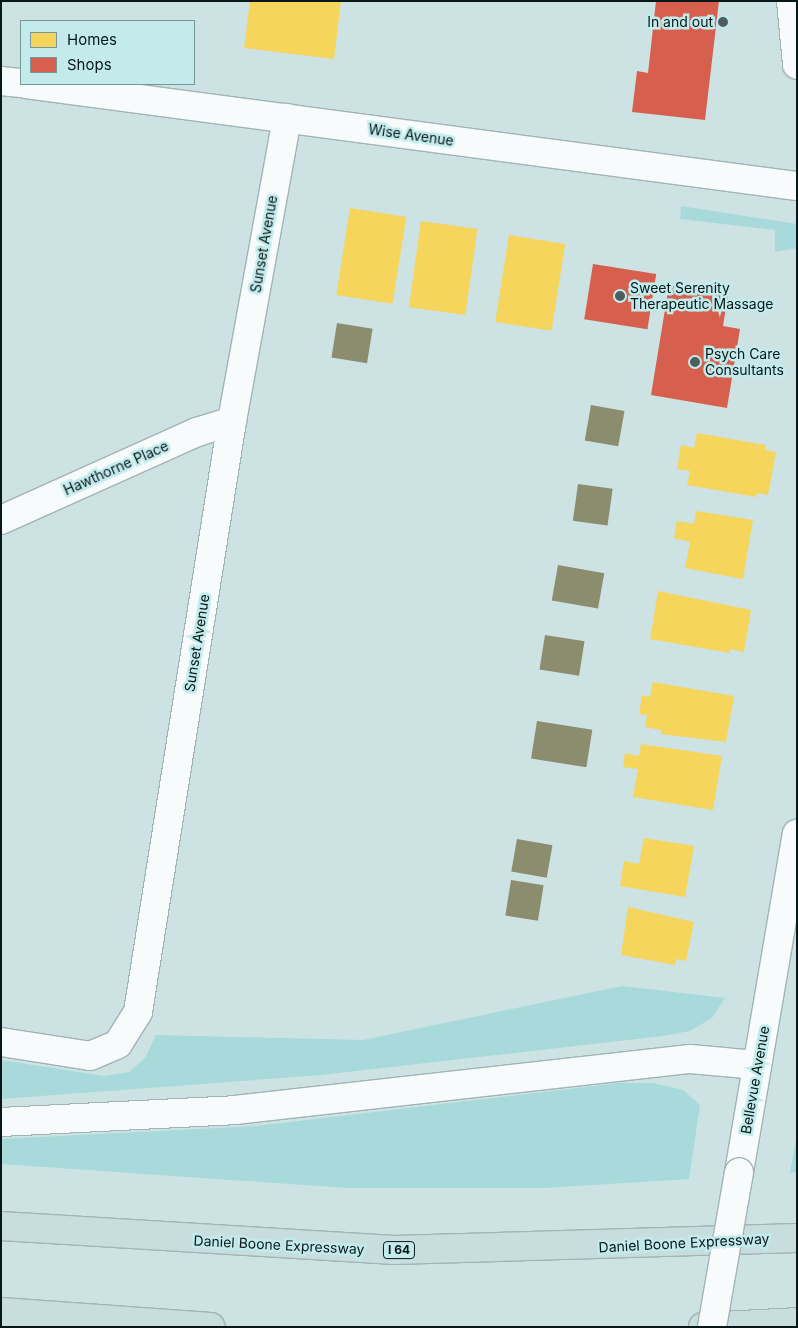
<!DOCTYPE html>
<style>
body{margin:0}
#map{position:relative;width:798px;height:1328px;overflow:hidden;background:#cce2e3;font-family:Inter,sans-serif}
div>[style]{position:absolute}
.green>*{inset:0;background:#a9dadb}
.homes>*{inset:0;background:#f6d55c;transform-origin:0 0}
.shops>*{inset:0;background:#d6604d;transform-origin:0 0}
.industry>*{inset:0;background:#8c8c6e;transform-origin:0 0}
.roads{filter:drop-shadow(1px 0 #a2b3b4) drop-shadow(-1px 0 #a2b3b4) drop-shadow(0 1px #a2b3b4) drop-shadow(0 -1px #a2b3b4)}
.minor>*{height:28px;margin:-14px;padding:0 14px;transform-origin:14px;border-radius:14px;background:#f7fbfb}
.tertiary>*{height:28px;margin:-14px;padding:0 14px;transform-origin:14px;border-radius:14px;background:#f7fbfb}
.motorway>*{height:28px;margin:-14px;padding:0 14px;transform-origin:14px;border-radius:14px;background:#c7ddde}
.bridges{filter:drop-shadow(1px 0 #a2b3b4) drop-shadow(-1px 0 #a2b3b4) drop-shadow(0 1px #a2b3b4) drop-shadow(0 -1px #a2b3b4)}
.tertiary-bridge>*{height:28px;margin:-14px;padding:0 14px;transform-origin:14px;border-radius:14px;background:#f7fbfb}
.dots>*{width:14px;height:14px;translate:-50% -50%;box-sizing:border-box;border:2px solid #c3ebec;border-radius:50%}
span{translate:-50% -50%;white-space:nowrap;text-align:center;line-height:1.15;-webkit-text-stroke:5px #c3ebec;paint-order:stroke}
.shield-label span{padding:1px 4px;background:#c3ebec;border:1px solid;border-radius:4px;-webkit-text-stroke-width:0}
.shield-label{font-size:12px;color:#081718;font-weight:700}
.poi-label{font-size:14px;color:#081718}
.right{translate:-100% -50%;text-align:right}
.left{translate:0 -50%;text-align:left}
.street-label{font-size:14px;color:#081718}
.frame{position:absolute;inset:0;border:2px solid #081718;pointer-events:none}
.legend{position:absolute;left:20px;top:20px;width:175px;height:65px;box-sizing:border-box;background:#c3ebec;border:1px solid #789697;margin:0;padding:6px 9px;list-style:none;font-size:15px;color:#081718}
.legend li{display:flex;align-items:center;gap:10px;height:25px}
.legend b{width:25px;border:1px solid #789697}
</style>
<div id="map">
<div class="green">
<i style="clip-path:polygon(681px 206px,797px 224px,797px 248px,775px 252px,775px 230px,680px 219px)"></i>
<i style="clip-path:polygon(622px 986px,725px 998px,712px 1018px,690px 1031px,663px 1036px,321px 1075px,1px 1099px,1px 1060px,104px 1076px,129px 1072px,145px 1058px,156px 1035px,363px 1040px)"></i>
<i style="clip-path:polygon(619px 1083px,653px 1083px,683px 1090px,700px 1105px,689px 1179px,544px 1188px,347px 1188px,1px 1164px,1px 1139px,256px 1126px)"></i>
<i style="clip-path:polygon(797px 1134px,797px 1172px,790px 1173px)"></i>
</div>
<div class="homes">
<i style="clip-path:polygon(250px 1px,341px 1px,334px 59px,244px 48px)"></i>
<i style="left:350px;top:208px;width:57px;height:88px;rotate:9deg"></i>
<i style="left:421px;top:221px;width:57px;height:87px;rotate:8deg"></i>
<i style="left:509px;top:235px;width:57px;height:88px;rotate:9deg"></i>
<i style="clip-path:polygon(697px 433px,765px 445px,765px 450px,776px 452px,768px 495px,757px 493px,756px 497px,687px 485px,690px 471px,677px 469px,681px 445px,694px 448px)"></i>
<i style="clip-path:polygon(696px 511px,753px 520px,743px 579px,685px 568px,690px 542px,674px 538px,677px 521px,694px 524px)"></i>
<i style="clip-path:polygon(658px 591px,751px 610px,744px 652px,730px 649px,730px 653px,650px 639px)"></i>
<i style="clip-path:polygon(653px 682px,734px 696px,726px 742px,661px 734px,661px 730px,645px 727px,647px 715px,639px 714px,642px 695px,650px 697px)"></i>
<i style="clip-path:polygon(641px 744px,722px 756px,713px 810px,633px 797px,638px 769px,623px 767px,625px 753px,639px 756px)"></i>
<i style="clip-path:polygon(644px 838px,694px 846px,685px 897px,620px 886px,624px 861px,639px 864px)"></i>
<i style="clip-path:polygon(628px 907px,694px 922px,686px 961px,676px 959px,675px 965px,621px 955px)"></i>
</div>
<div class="shops">
<i style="clip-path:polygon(656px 1px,719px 1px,705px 120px,632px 112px,637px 71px,648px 73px)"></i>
<i style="left:593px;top:264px;width:64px;height:56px;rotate:9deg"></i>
<i style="clip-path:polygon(669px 285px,728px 295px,723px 326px,740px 329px,727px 408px,651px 395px)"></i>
</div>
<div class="industry">
<i style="left:337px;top:323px;width:36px;height:35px;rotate:9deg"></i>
<i style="left:591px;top:405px;width:34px;height:36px;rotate:10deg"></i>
<i style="left:578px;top:484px;width:35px;height:37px;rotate:8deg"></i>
<i style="left:558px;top:565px;width:47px;height:36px;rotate:10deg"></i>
<i style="left:545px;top:635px;width:40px;height:35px;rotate:9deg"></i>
<i style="left:537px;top:721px;width:56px;height:38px;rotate:9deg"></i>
<i style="left:517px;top:839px;width:36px;height:33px;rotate:10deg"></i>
<i style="left:511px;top:880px;width:33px;height:36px;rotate:9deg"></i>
</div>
<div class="roads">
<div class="minor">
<i style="left:1px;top:81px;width:20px;rotate:6deg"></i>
<i style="left:26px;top:84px;width:778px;rotate:7.54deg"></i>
<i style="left:1px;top:520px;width:215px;rotate:-24.2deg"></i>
<i style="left:197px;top:432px;width:37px;rotate:-17deg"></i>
<i style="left:1px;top:1042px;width:90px;rotate:8.9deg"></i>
<i style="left:90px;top:1056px;width:30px;rotate:-23deg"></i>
<i style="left:118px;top:1044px;width:38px;rotate:-58deg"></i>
<i style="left:138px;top:1012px;width:598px;rotate:-80.96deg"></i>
<i style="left:232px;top:421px;width:308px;rotate:-79.7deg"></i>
</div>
<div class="tertiary">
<i style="left:791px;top:1px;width:64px;rotate:84.6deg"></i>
<i style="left:1px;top:1122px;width:234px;rotate:-2.9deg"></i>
<i style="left:235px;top:1110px;width:458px;rotate:-6.4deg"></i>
<i style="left:690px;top:1059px;width:67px;rotate:5.1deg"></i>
<i style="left:739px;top:1172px;width:343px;rotate:-80.3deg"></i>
</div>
<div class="motorway">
<i style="left:1px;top:1226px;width:394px;rotate:3.5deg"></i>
<i style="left:394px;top:1250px;width:403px;rotate:-1.7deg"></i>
<i style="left:1px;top:1312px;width:210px;rotate:4.1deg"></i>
<i style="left:703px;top:1327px;width:94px;rotate:-3deg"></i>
</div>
</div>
<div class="bridges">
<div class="tertiary-bridge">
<i style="left:712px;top:1327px;width:157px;rotate:-80.1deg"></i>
</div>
</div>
<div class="dots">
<i style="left:723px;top:22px;background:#4d5e5f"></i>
<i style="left:620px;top:296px;background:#4d5e5f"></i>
<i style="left:695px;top:362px;background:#4d5e5f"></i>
</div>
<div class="shield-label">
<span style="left:399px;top:1250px">I 64</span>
</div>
<div class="poi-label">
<span class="right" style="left:713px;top:22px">In and out</span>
<span class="left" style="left:630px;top:296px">Sweet Serenity<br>Therapeutic Massage</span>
<span class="left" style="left:705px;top:362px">Psych Care<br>Consultants</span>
</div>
<div class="street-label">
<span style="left:411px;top:135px;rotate:8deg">Wise Avenue</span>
<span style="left:264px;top:244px;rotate:-80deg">Sunset Avenue</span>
<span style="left:116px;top:468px;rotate:-24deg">Hawthorne Place</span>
<span style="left:197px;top:643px;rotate:-81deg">Sunset Avenue</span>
<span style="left:755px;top:1080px;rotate:-80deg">Bellevue Avenue</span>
<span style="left:684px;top:1243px;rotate:-3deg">Daniel Boone Expressway</span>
<span style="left:279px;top:1245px;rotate:3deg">Daniel Boone Expressway</span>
</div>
<div class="frame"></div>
<ul class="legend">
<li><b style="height:14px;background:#f6d55c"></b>Homes</li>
<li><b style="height:14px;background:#d6604d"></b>Shops</li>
</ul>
</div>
